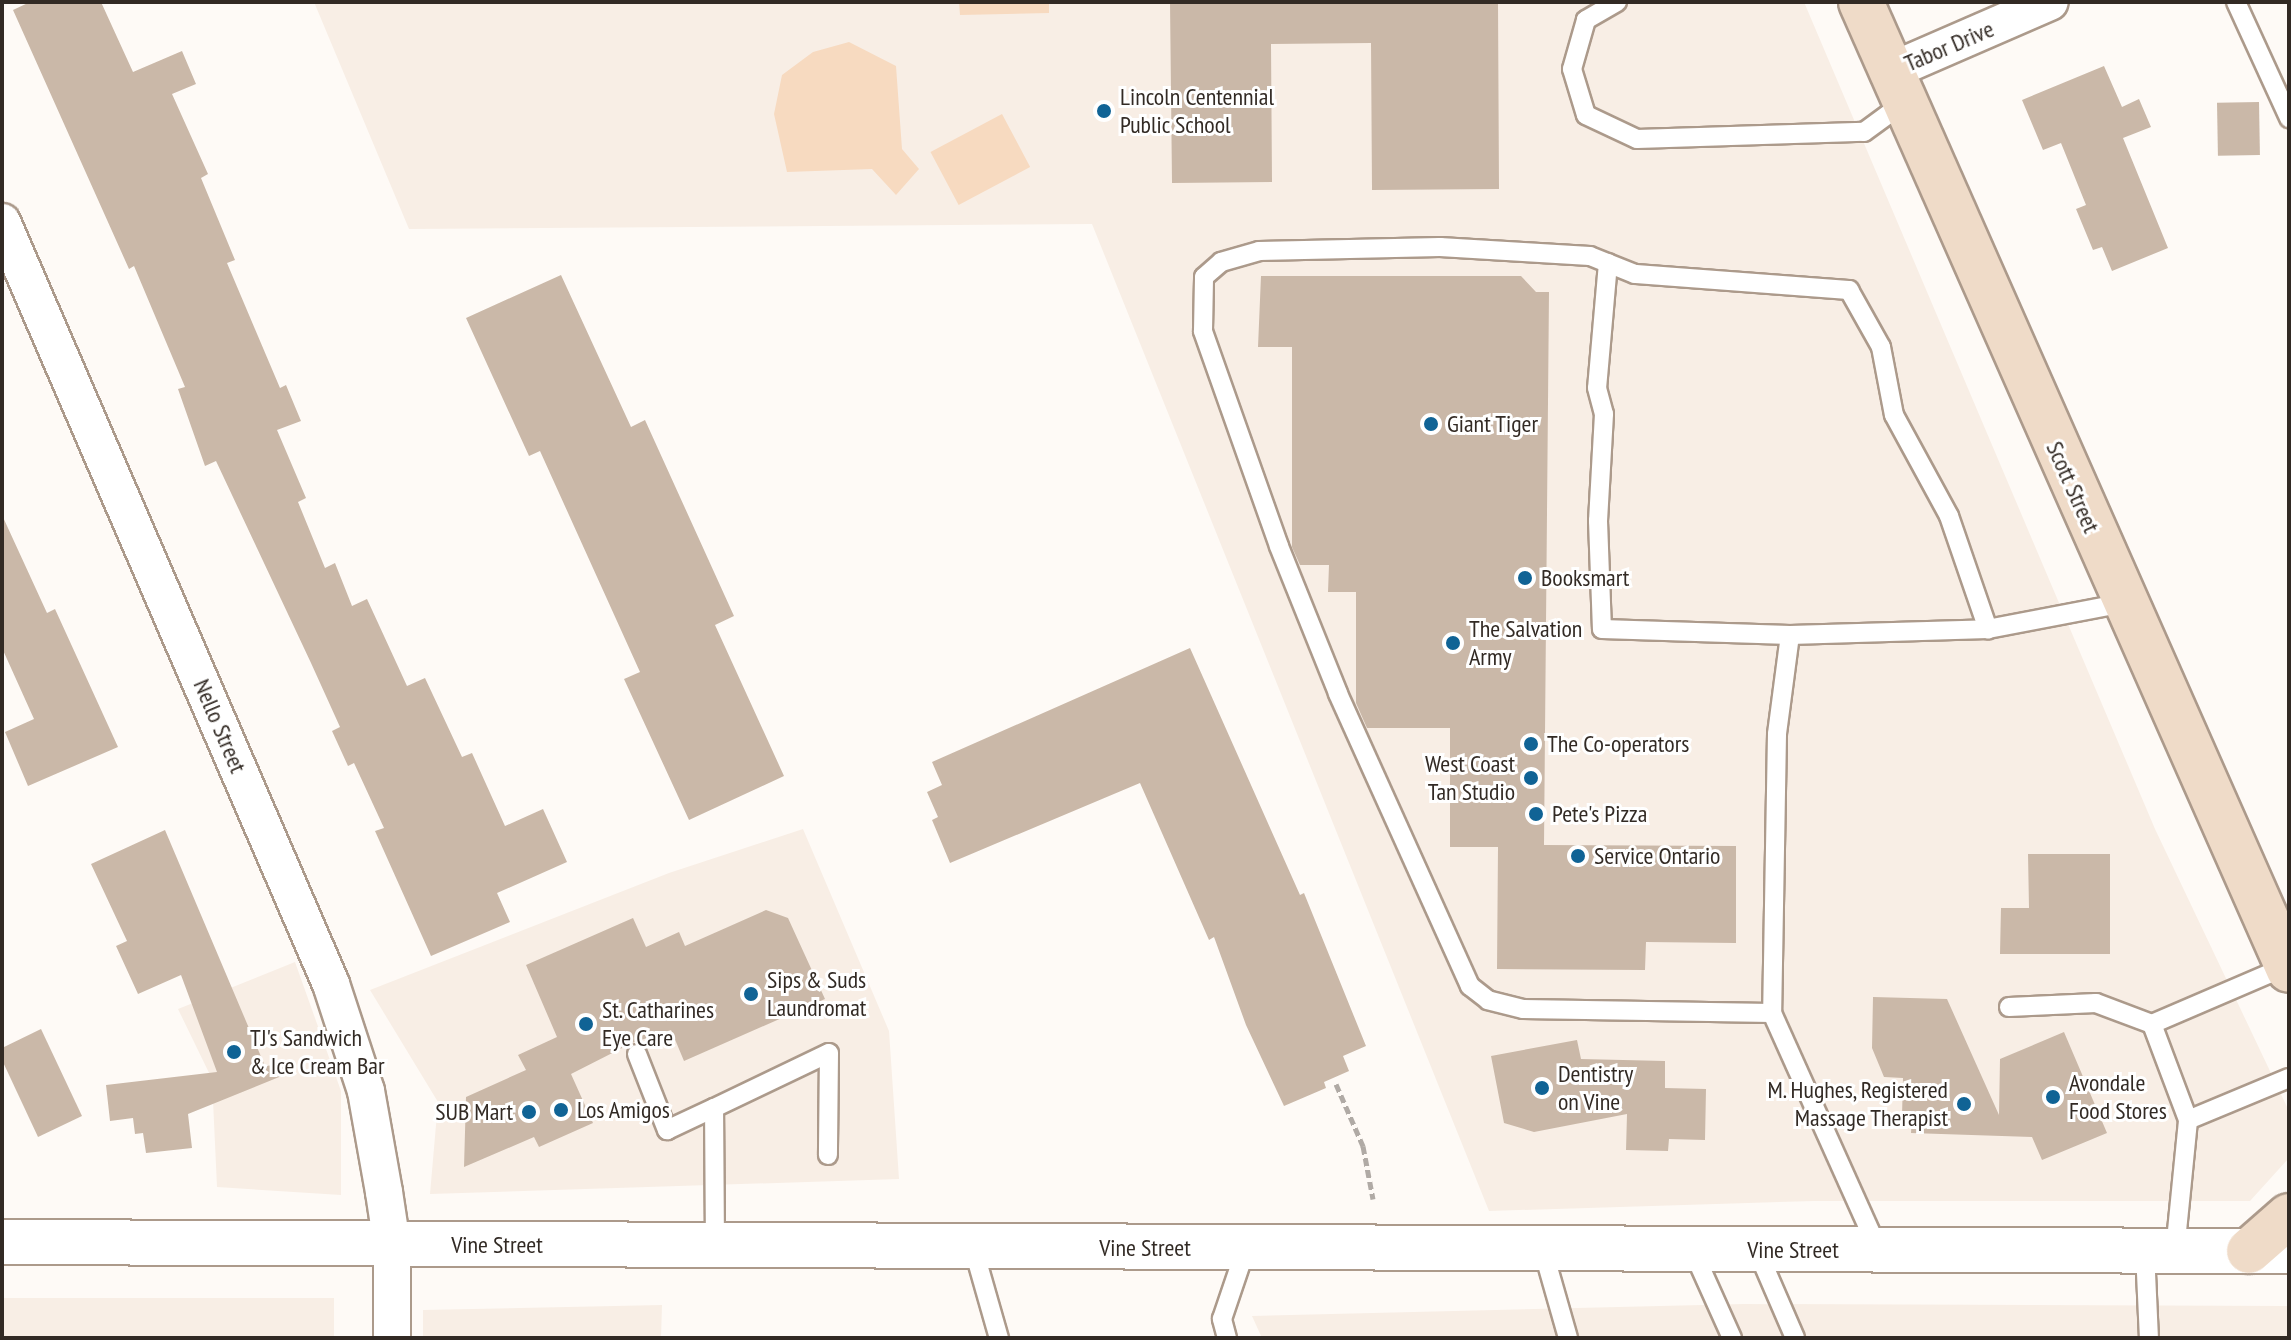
<!DOCTYPE html>
<style>
body{margin:0}
#map{position:relative;width:2291px;height:1340px;overflow:hidden;background:#fefaf6;font-family:"PT Sans Narrow",sans-serif}
div>[style]{position:absolute}
.built>*{inset:0;background:#f8eee5;transform-origin:0 0}
.green>*{inset:0;background:#f7dac0;transform-origin:0 0}
.building>*{inset:0;background:#cab8a8;transform-origin:0 0}
.path>*{height:5px;margin-top:-2.5px;transform-origin:0;background:repeating-linear-gradient(90deg,#b0aaa5 0 8px,transparent 0 12px)}
.roads{filter:drop-shadow(2px 0 #ac9a8b) drop-shadow(-2px 0 #ac9a8b) drop-shadow(0 2px #ac9a8b) drop-shadow(0 -2px #ac9a8b)}
.service>*{height:18px;margin:-9px;padding:0 9px;transform-origin:9px;border-radius:9px;background:#fff}
.minor>*{height:36px;margin:-18px;padding:0 18px;transform-origin:18px;border-radius:18px;background:#fff}
.tertiary>*{height:44px;margin:-22px;padding:0 22px;transform-origin:22px;border-radius:22px;background:#fff}
.secondary>*{height:44px;margin:-22px;padding:0 22px;transform-origin:22px;border-radius:22px;background:#efdbc8}
.dots>*{width:22px;height:22px;translate:-50% -50%;box-sizing:border-box;border:4px solid #fff;border-radius:50%}
span{translate:-50% -50%;white-space:nowrap;text-align:center;line-height:1.15;-webkit-text-stroke:6px #fff;paint-order:stroke}
.street-label{font-size:24px;color:#322a24}
.poi-label{font-size:24px;color:#322a24}
.left{translate:0 -50%;text-align:left}
.right{translate:-100% -50%;text-align:right}
.frame{position:absolute;inset:0;border:4px solid #322a24;pointer-events:none}
</style>
<div id="map">
<div class="built">
<i style="clip-path:polygon(314px 2px,1804px 2px,2155px 829px,2289px 1111px,2289px 1158px,2250px 1201px,1814px 1201px,1489px 1211px,1092px 224px,409px 229px)"></i>
<i style="clip-path:polygon(803px 829px,889px 1031px,899px 1179px,430px 1194px,438px 1102px,370px 990px,669px 873px)"></i>
<i style="clip-path:polygon(295px 962px,341px 1091px,341px 1195px,217px 1187px,212px 1079px,178px 1009px)"></i>
<i style="left:2px;top:1298px;width:332px;height:40px"></i>
<i style="clip-path:polygon(1744px 1304px,2289px 1306px,2289px 1338px,1262px 1338px,1252px 1316px)"></i>
<i style="clip-path:polygon(662px 1305px,661px 1338px,423px 1338px,423px 1310px)"></i>
</div>
<div class="green">
<i style="clip-path:polygon(959px 2px,1049px 2px,1049px 13px,960px 15px)"></i>
<i style="clip-path:polygon(849px 42px,896px 66px,902px 149px,919px 169px,896px 195px,872px 169px,787px 172px,774px 114px,782px 75px,813px 52px)"></i>
<i style="left:1002px;top:114px;width:60px;height:81px;rotate:62deg"></i>
</div>
<div class="building">
<i style="clip-path:polygon(30px 2px,101px 2px,133px 72px,182px 51px,196px 84px,172px 94px,208px 174px,201px 178px,235px 260px,227px 263px,280px 388px,286px 385px,301px 421px,277px 430px,306px 498px,298px 502px,325px 568px,335px 563px,352px 606px,367px 599px,407px 686px,425px 678px,462px 757px,472px 753px,505px 826px,543px 809px,567px 862px,497px 893px,510px 922px,431px 956px,375px 831px,384px 828px,354px 763px,348px 766px,332px 731px,340px 727px,311px 663px,216px 461px,205px 466px,178px 389px,185px 387px,134px 266px,129px 269px,13px 10px)"></i>
<i style="clip-path:polygon(1170px 2px,1498px 2px,1499px 189px,1372px 190px,1371px 43px,1271px 44px,1272px 182px,1172px 183px)"></i>
<i style="clip-path:polygon(2104px 66px,2122px 107px,2139px 99px,2151px 127px,2123px 138px,2168px 248px,2112px 271px,2102px 247px,2093px 250px,2076px 209px,2086px 205px,2061px 143px,2043px 150px,2022px 100px)"></i>
<i style="left:2259px;top:102px;width:53px;height:42px;rotate:89deg"></i>
<i style="clip-path:polygon(561px 275px,631px 427px,645px 420px,734px 616px,715px 625px,784px 776px,689px 820px,624px 679px,640px 672px,540px 451px,529px 456px,466px 318px)"></i>
<i style="clip-path:polygon(1261px 276px,1521px 276px,1536px 292px,1549px 292px,1544px 845px,1736px 846px,1736px 943px,1646px 942px,1645px 970px,1497px 969px,1498px 847px,1450px 847px,1450px 728px,1367px 728px,1356px 703px,1356px 592px,1328px 592px,1329px 565px,1300px 565px,1292px 547px,1292px 347px,1258px 347px)"></i>
<i style="clip-path:polygon(2px 515px,47px 613px,55px 609px,118px 747px,28px 786px,5px 732px,34px 719px,2px 648px)"></i>
<i style="clip-path:polygon(1190px 648px,1300px 895px,1304px 893px,1366px 1046px,1343px 1056px,1349px 1071px,1324px 1082px,1326px 1088px,1284px 1106px,1246px 1025px,1214px 937px,1209px 940px,1140px 783px,950px 863px,932px 820px,938px 817px,927px 792px,942px 785px,932px 762px)"></i>
<i style="clip-path:polygon(165px 830px,265px 1066px,286px 1064px,289px 1073px,188px 1114px,192px 1148px,146px 1153px,143px 1133px,135px 1134px,133px 1118px,110px 1121px,106px 1085px,217px 1072px,181px 975px,138px 994px,116px 946px,127px 941px,91px 864px)"></i>
<i style="clip-path:polygon(2028px 854px,2110px 854px,2110px 954px,2000px 954px,2001px 908px,2029px 908px)"></i>
<i style="clip-path:polygon(766px 910px,788px 918px,825px 999px,684px 1061px,671px 1030px,632px 1043px,571px 1074px,593px 1123px,539px 1147px,534px 1137px,464px 1167px,466px 1097px,526px 1070px,518px 1055px,557px 1037px,526px 965px,633px 918px,646px 947px,679px 932px,685px 946px)"></i>
<i style="clip-path:polygon(1873px 997px,1947px 999px,1999px 1115px,2000px 1059px,2064px 1032px,2107px 1133px,2042px 1160px,2032px 1137px,1911px 1133px,1912px 1116px,1902px 1116px,1903px 1078px,1884px 1077px,1872px 1048px)"></i>
<i style="clip-path:polygon(41px 1029px,82px 1116px,38px 1137px,2px 1060px,2px 1048px)"></i>
<i style="clip-path:polygon(1577px 1040px,1581px 1059px,1665px 1061px,1665px 1088px,1706px 1089px,1705px 1140px,1669px 1139px,1668px 1151px,1626px 1150px,1627px 1114px,1534px 1132px,1504px 1123px,1491px 1056px)"></i>
</div>
<div class="path">
<i style="left:1336px;top:1084px;width:68px;rotate:66.5deg"></i>
<i style="left:1363px;top:1146px;width:54px;rotate:79.3deg"></i>
</div>
<div class="roads">
<div class="service">
<i style="left:1617px;top:2px;width:36px;rotate:150deg"></i>
<i style="left:1586px;top:20px;width:51px;rotate:105.9deg"></i>
<i style="left:1572px;top:69px;width:48px;rotate:73.1deg"></i>
<i style="left:1586px;top:115px;width:56px;rotate:25.2deg"></i>
<i style="left:1637px;top:139px;width:227px;rotate:-1.8deg"></i>
<i style="left:1864px;top:132px;width:51px;rotate:-36.2deg"></i>
<i style="left:2236px;top:2px;width:128px;rotate:65.4deg"></i>
<i style="left:1608px;top:263px;width:125px;rotate:95deg"></i>
<i style="left:1597px;top:388px;width:27px;rotate:75deg"></i>
<i style="left:1604px;top:414px;width:107px;rotate:93.2deg"></i>
<i style="left:1598px;top:521px;width:108px;rotate:87.9deg"></i>
<i style="left:1602px;top:629px;width:188px;rotate:1.8deg"></i>
<i style="left:1790px;top:635px;width:198px;rotate:-1.7deg"></i>
<i style="left:1988px;top:629px;width:138px;rotate:-10.8deg"></i>
<i style="left:1790px;top:635px;width:100px;rotate:97.5deg"></i>
<i style="left:1777px;top:734px;width:279px;rotate:91deg"></i>
<i style="left:1772px;top:1013px;width:259px;rotate:65.8deg"></i>
<i style="left:2287px;top:966px;width:147px;rotate:156.8deg"></i>
<i style="left:2152px;top:1024px;width:103px;rotate:69.4deg"></i>
<i style="left:2188px;top:1120px;width:109px;rotate:-22.6deg"></i>
<i style="left:2009px;top:1007px;width:87px;rotate:-2.6deg"></i>
<i style="left:2096px;top:1003px;width:60px;rotate:20.6deg"></i>
<i style="left:1772px;top:1013px;width:249px;rotate:-179.1deg"></i>
<i style="left:1523px;top:1009px;width:36px;rotate:-166deg"></i>
<i style="left:1488px;top:1000px;width:23px;rotate:-142deg"></i>
<i style="left:1470px;top:986px;width:321px;rotate:-114.3deg"></i>
<i style="left:1338px;top:693px;width:158px;rotate:-111.9deg"></i>
<i style="left:1279px;top:546px;width:228px;rotate:-109.5deg"></i>
<i style="left:1203px;top:331px;width:54px;rotate:-88.9deg"></i>
<i style="left:1204px;top:277px;width:23px;rotate:-41deg"></i>
<i style="left:1221px;top:262px;width:40px;rotate:-16deg"></i>
<i style="left:1259px;top:251px;width:181px;rotate:-1.3deg"></i>
<i style="left:1440px;top:247px;width:150px;rotate:3.4deg"></i>
<i style="left:1590px;top:256px;width:48px;rotate:21.8deg"></i>
<i style="left:1635px;top:274px;width:215px;rotate:4.3deg"></i>
<i style="left:1849px;top:290px;width:65px;rotate:60.7deg"></i>
<i style="left:1881px;top:347px;width:69px;rotate:79.2deg"></i>
<i style="left:1894px;top:415px;width:115px;rotate:61.4deg"></i>
<i style="left:1949px;top:516px;width:120px;rotate:71deg"></i>
<i style="left:637px;top:1054px;width:82px;rotate:68.5deg"></i>
<i style="left:667px;top:1130px;width:52px;rotate:-25.1deg"></i>
<i style="left:715px;top:1246px;width:138px;rotate:-90.4deg"></i>
<i style="left:714px;top:1108px;width:127px;rotate:-25.6deg"></i>
<i style="left:829px;top:1053px;width:102px;rotate:90.6deg"></i>
<i style="left:973px;top:1247px;width:95px;rotate:74.1deg"></i>
<i style="left:1692px;top:1249px;width:98px;rotate:65.8deg"></i>
<i style="left:1543px;top:1250px;width:91px;rotate:74.1deg"></i>
<i style="left:1757px;top:1250px;width:96px;rotate:66.6deg"></i>
<i style="left:2145px;top:1251px;width:87px;rotate:87.4deg"></i>
<i style="left:2175px;top:1251px;width:132px;rotate:-84.3deg"></i>
<i style="left:1227px;top:1338px;width:20px;rotate:-105deg"></i>
<i style="left:1222px;top:1319px;width:75px;rotate:-71.3deg"></i>
</div>
<div class="minor">
<i style="left:1891px;top:71px;width:173px;rotate:-23.5deg"></i>
<i style="left:2px;top:222px;width:830px;rotate:66.65deg"></i>
<i style="left:331px;top:984px;width:113px;rotate:71.9deg"></i>
<i style="left:366px;top:1091px;width:103px;rotate:79.9deg"></i>
<i style="left:384px;top:1192px;width:54px;rotate:81.4deg"></i>
<i style="left:392px;top:1245px;width:93px;rotate:90deg"></i>
</div>
<div class="tertiary">
<i style="left:2px;top:1242px;width:2287px;rotate:0.23deg"></i>
</div>
<div class="secondary">
<i style="left:1861px;top:2px;width:1058px;rotate:66.15deg"></i>
<i style="left:2249px;top:1251px;width:53px;rotate:-41.2deg"></i>
</div>
</div>
<div class="dots">
<i style="left:1104px;top:111px;background:#106395"></i>
<i style="left:1431px;top:424px;background:#106395"></i>
<i style="left:1525px;top:578px;background:#106395"></i>
<i style="left:1453px;top:643px;background:#106395"></i>
<i style="left:1531px;top:744px;background:#106395"></i>
<i style="left:1531px;top:778px;background:#106395"></i>
<i style="left:1536px;top:814px;background:#106395"></i>
<i style="left:1578px;top:856px;background:#106395"></i>
<i style="left:751px;top:994px;background:#106395"></i>
<i style="left:586px;top:1024px;background:#106395"></i>
<i style="left:234px;top:1052px;background:#106395"></i>
<i style="left:1542px;top:1088px;background:#106395"></i>
<i style="left:2053px;top:1097px;background:#106395"></i>
<i style="left:1964px;top:1104px;background:#106395"></i>
<i style="left:561px;top:1110px;background:#106395"></i>
<i style="left:529px;top:1112px;background:#106395"></i>
</div>
<div class="street-label">
<span style="left:1949px;top:46px;rotate:-23deg">Tabor Drive</span>
<span style="left:2073px;top:487px;rotate:66deg">Scott Street</span>
<span style="left:220px;top:726px;rotate:67deg">Nello Street</span>
<span style="left:497px;top:1245px">Vine Street</span>
<span style="left:1145px;top:1248px">Vine Street</span>
<span style="left:1793px;top:1250px">Vine Street</span>
</div>
<div class="poi-label">
<span class="left" style="left:1120px;top:111px">Lincoln Centennial<br>Public School</span>
<span class="left" style="left:1447px;top:424px">Giant Tiger</span>
<span class="left" style="left:1541px;top:578px">Booksmart</span>
<span class="left" style="left:1469px;top:643px">The Salvation<br>Army</span>
<span class="left" style="left:1547px;top:744px">The Co-operators</span>
<span class="right" style="left:1515px;top:778px">West Coast<br>Tan Studio</span>
<span class="left" style="left:1552px;top:814px">Pete's Pizza</span>
<span class="left" style="left:1594px;top:856px">Service Ontario</span>
<span class="left" style="left:767px;top:994px">Sips &amp; Suds<br>Laundromat</span>
<span class="left" style="left:602px;top:1024px">St. Catharines<br>Eye Care</span>
<span class="left" style="left:250px;top:1052px">TJ's Sandwich<br>&amp; Ice Cream Bar</span>
<span class="left" style="left:1558px;top:1088px">Dentistry<br>on Vine</span>
<span class="left" style="left:2069px;top:1097px">Avondale<br>Food Stores</span>
<span class="right" style="left:1948px;top:1104px">M. Hughes, Registered<br>Massage Therapist</span>
<span class="left" style="left:577px;top:1110px">Los Amigos</span>
<span class="right" style="left:513px;top:1112px">SUB Mart</span>
</div>
<div class="frame"></div>
</div>
